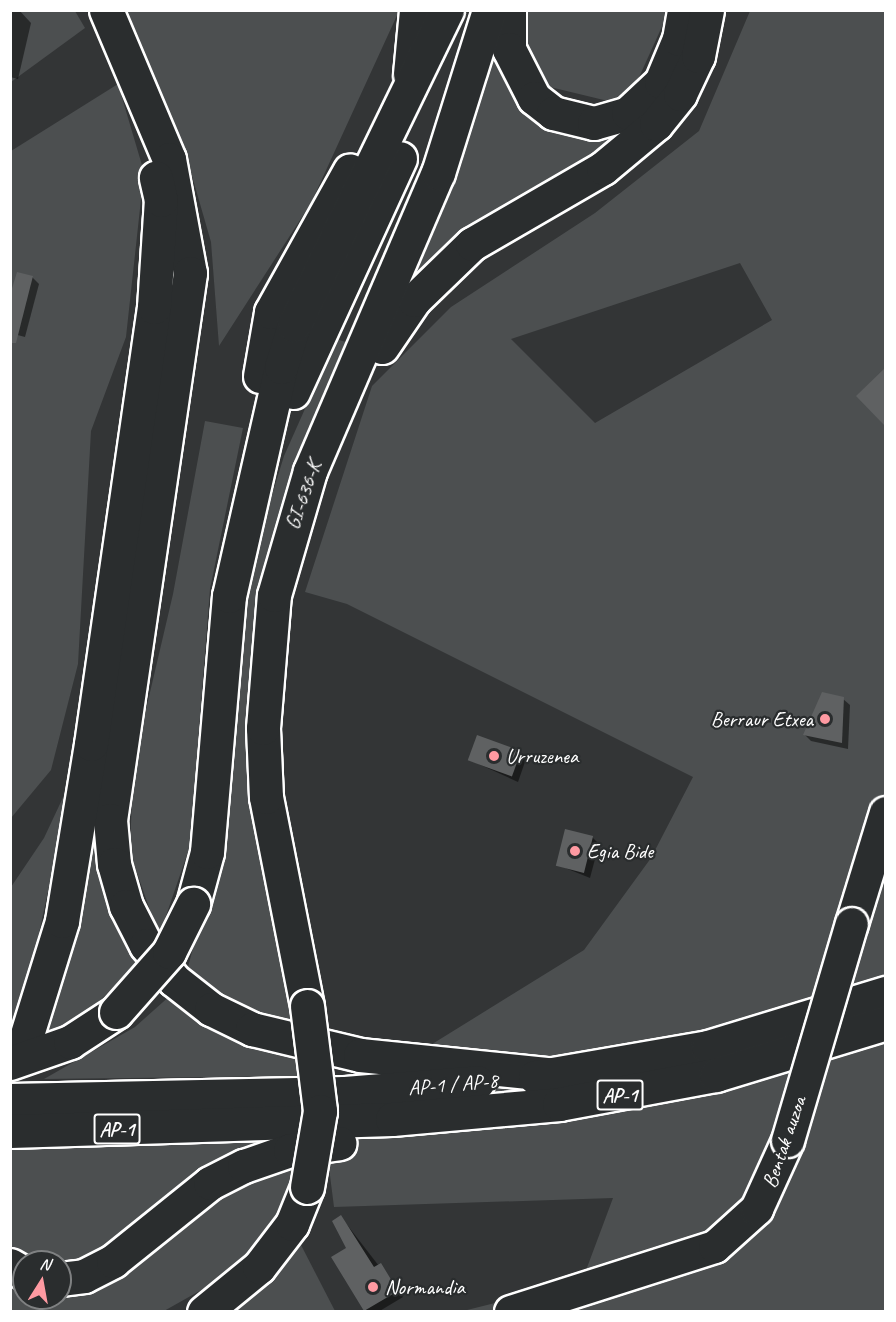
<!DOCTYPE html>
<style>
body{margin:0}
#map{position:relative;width:896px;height:1322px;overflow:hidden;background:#333536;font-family:Caveat,sans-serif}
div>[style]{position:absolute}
.green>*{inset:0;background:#4c4f50}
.shadow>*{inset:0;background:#0007}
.building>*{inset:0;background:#5f6162;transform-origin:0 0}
.roads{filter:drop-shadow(2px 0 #fff) drop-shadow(-2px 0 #fff) drop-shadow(0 2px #fff) drop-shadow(0 -2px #fff)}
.major>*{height:32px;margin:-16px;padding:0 16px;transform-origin:16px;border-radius:16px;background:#2a2d2e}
.highway>*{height:33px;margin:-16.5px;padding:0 16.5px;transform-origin:16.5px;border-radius:16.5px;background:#2a2d2e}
.bridges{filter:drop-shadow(2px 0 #fff) drop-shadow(-2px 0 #fff) drop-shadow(0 2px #fff) drop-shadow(0 -2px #fff)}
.major-bridge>*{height:32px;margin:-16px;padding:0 16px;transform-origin:16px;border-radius:16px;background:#2a2d2e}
.highway-bridge>*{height:33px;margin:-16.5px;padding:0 16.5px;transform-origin:16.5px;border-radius:16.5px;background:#2a2d2e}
.dots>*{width:16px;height:16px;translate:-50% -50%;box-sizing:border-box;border:3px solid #2a2d2e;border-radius:50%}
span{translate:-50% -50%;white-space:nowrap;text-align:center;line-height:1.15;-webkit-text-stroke:4.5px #2a2d2e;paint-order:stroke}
.shield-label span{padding:2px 4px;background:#2a2d2e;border:2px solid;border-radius:4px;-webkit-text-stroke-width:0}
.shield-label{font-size:20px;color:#fff;font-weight:700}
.street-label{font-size:21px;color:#fff}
.poi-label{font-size:21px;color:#fff}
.right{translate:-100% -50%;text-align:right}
.left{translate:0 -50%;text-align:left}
.frame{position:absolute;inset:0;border:12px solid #fff;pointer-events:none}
.north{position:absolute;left:12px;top:1250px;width:60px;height:60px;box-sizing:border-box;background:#2a2d2e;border:2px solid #7f8182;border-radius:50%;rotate:11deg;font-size:16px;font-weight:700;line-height:24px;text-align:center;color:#fff}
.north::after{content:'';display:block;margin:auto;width:21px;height:27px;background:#ff9aa2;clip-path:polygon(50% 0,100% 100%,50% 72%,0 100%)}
</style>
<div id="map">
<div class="green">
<i style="clip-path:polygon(11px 10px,75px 11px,85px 28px,11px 82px)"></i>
<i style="clip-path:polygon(123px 11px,399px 11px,311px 203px,219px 346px,211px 242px,192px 176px)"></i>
<i style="clip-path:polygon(524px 11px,669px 11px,636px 84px,625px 96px,608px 101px,550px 87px,529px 60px)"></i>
<i style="clip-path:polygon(evenodd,750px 11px,885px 11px,885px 1311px,463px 1311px,582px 1281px,613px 1198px,334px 1207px,327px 1152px,429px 1046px,584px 950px,651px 858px,693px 777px,347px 604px,305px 592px,372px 386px,451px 307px,595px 213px,699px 131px,750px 11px,740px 263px,772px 320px,595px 423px,511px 339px,740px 263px)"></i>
<i style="clip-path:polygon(495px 53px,554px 131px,593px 137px,641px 120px,576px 167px,477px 224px,413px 277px)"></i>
<i style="clip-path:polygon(118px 84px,144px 172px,126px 337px,91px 431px,78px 664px,51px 770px,11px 818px,11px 151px)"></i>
<i style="clip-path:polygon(336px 339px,349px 343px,277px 520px,260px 589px,250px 671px,255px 832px,296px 1027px,238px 1004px,187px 971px,223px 833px,242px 619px,255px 550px,284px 456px)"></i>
<i style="clip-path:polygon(205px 421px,243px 428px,210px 589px,190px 846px,159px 936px,130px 853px,133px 765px,173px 594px)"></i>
<i style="clip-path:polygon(73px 776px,28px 984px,11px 1028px,11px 887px,44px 838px)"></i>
<i style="clip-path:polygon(95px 806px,141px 960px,79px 1021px,35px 1043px)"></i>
<i style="clip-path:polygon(172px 994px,295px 1050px,300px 1076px,44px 1079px,135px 1027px)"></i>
<i style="clip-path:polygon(evenodd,299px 1138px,288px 1198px,251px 1262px,164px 1311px,11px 1311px,10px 1148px,299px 1138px,24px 1262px,60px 1262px,60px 1298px,24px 1298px,24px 1262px)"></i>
<i style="clip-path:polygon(301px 1245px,335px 1311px,236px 1312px)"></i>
</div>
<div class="shadow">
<i style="clip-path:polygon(10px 10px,19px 10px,31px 23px,18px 79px,10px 77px)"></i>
<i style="clip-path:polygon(32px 277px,39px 284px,25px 337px,10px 333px)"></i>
<i style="clip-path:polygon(886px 370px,886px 424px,858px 396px)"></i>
<i style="clip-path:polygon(843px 699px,850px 705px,848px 749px,811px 741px,805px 735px)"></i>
<i style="clip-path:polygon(520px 752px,526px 759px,518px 782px,470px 760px)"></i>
<i style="clip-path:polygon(592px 837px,599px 844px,590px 878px,558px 865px)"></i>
<i style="clip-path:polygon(341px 1217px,403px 1297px,378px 1312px,365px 1310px)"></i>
</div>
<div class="building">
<i style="clip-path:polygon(17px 272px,33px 276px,16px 343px,10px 343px,10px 295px)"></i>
<i style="clip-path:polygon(885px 368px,885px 426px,856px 396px)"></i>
<i style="clip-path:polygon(822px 692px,844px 697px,842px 743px,803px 735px)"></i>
<i style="left:477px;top:735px;width:47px;height:27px;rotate:20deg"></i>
<i style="left:565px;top:829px;width:29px;height:38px;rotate:14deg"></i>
<i style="clip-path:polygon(341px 1215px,374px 1267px,381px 1263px,398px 1291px,364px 1311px,331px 1257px,346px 1248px,332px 1221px)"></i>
</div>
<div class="roads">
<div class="major">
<i style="left:852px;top:924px;width:116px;rotate:-73deg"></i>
<i style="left:511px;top:1312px;width:214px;rotate:-17.7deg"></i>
<i style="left:715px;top:1247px;width:57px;rotate:-42.1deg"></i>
<i style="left:757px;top:1209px;width:75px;rotate:-65.5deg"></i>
</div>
<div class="highway">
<i style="left:106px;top:10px;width:162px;rotate:67.1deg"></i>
<i style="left:169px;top:159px;width:116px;rotate:79.6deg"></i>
<i style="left:190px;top:273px;width:553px;rotate:98.32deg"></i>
<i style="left:110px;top:820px;width:44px;rotate:84.8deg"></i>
<i style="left:114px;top:864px;width:44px;rotate:74.1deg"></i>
<i style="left:126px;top:906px;width:44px;rotate:62.9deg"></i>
<i style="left:146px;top:945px;width:45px;rotate:51.3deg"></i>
<i style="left:174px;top:980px;width:47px;rotate:38.1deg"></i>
<i style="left:211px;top:1009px;width:46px;rotate:26deg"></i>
<i style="left:252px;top:1029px;width:111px;rotate:13.5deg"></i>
<i style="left:360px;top:1055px;width:197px;rotate:5.8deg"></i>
<i style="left:509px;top:10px;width:39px;rotate:90deg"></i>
<i style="left:509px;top:49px;width:55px;rotate:63deg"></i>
<i style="left:534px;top:98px;width:24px;rotate:38deg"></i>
<i style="left:553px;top:113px;width:42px;rotate:13.7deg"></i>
<i style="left:594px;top:123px;width:35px;rotate:-16deg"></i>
<i style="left:628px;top:113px;width:45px;rotate:-43.2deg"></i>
<i style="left:661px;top:82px;width:47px;rotate:-67.3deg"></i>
<i style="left:679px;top:39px;width:29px;rotate:-80deg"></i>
<i style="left:410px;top:74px;width:64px;rotate:-84.6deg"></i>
<i style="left:382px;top:347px;width:57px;rotate:-55.8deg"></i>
<i style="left:414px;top:300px;width:81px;rotate:-44deg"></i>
<i style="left:472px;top:244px;width:151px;rotate:-30.1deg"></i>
<i style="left:603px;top:168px;width:69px;rotate:-39.7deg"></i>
<i style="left:656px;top:124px;width:38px;rotate:-51deg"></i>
<i style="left:680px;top:94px;width:42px;rotate:-64.7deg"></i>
<i style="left:698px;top:56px;width:47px;rotate:-78.9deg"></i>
<i style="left:260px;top:376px;width:65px;rotate:-80.2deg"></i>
<i style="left:271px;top:312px;width:162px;rotate:-60.9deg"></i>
<i style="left:293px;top:392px;width:257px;rotate:-65.4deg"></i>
<i style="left:193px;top:904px;width:54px;rotate:-74.9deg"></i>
<i style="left:207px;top:852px;width:257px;rotate:-85.1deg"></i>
<i style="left:229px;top:596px;width:235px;rotate:-77.2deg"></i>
<i style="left:281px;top:367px;width:44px;rotate:-72.8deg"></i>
<i style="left:294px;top:325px;width:350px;rotate:-64.1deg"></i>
<i style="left:307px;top:1006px;width:213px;rotate:-101.1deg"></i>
<i style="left:266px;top:797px;width:69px;rotate:-92.5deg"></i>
<i style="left:263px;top:728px;width:133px;rotate:-85.3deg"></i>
<i style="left:274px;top:595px;width:129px;rotate:-73.8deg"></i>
<i style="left:310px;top:471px;width:324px;rotate:-66.8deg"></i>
<i style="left:438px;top:173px;width:171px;rotate:-72.6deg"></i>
<i style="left:24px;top:1044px;width:129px;rotate:-72.8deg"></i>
<i style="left:62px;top:921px;width:179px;rotate:-80.7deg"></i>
<i style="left:91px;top:744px;width:442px;rotate:-81.8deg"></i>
<i style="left:154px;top:307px;width:107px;rotate:-86.3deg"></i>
<i style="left:161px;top:200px;width:23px;rotate:-103deg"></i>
<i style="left:10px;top:1063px;width:64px;rotate:-19.3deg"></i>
<i style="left:70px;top:1042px;width:55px;rotate:-33.1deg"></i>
<i style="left:535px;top:1077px;width:176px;rotate:-9.8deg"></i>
<i style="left:708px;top:1047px;width:186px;rotate:-16.9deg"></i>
<i style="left:10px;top:1100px;width:335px;rotate:-1.2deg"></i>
<i style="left:345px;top:1093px;width:133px;rotate:-4.7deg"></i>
<i style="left:10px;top:1131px;width:382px;rotate:-1.8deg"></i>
<i style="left:392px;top:1119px;width:168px;rotate:-5.1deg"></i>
<i style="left:559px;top:1104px;width:160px;rotate:-10.5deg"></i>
<i style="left:716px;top:1075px;width:178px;rotate:-17deg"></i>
<i style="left:10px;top:1265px;width:16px;rotate:30deg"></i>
<i style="left:60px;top:1279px;width:24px;rotate:-7deg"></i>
<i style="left:84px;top:1276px;width:33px;rotate:-27deg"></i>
<i style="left:113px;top:1261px;width:124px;rotate:-38.8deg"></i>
<i style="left:210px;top:1183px;width:38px;rotate:-27deg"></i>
<i style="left:244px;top:1166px;width:49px;rotate:-19.2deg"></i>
<i style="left:290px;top:1150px;width:50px;rotate:-8deg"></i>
<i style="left:204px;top:1312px;width:71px;rotate:-39.3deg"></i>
<i style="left:259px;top:1267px;width:54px;rotate:-52.5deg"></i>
<i style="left:292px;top:1224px;width:40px;rotate:-68deg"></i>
</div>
</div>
<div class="bridges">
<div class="major-bridge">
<i style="left:788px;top:1141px;width:226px;rotate:-73.6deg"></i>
</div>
<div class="highway-bridge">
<i style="left:307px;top:1006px;width:106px;rotate:82.9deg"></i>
<i style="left:320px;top:1111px;width:77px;rotate:99.7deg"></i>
<i style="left:116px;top:1012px;width:80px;rotate:-48.5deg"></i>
<i style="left:169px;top:952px;width:54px;rotate:-63.4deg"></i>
</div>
</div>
<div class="dots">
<i style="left:825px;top:719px;background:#ff9aa2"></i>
<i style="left:494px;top:756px;background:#ff9aa2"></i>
<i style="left:575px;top:851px;background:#ff9aa2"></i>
<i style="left:373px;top:1287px;background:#ff9aa2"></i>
</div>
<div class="shield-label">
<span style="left:620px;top:1095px">AP-1</span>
<span style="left:117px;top:1129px">AP-1</span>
</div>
<div class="street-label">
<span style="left:303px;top:495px;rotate:-71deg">GI-636-K</span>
<span style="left:453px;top:1084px;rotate:-5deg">AP-1 / AP-8</span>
<span style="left:784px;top:1142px;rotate:-71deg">Bentak auzoa</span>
</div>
<div class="poi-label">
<span class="right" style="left:813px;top:719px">Berraur Etxea</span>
<span class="left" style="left:506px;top:756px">Urruzenea</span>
<span class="left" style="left:587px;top:851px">Egia Bide</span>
<span class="left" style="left:385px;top:1287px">Normandia</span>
</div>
<div class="frame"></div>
<div class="north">N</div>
</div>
